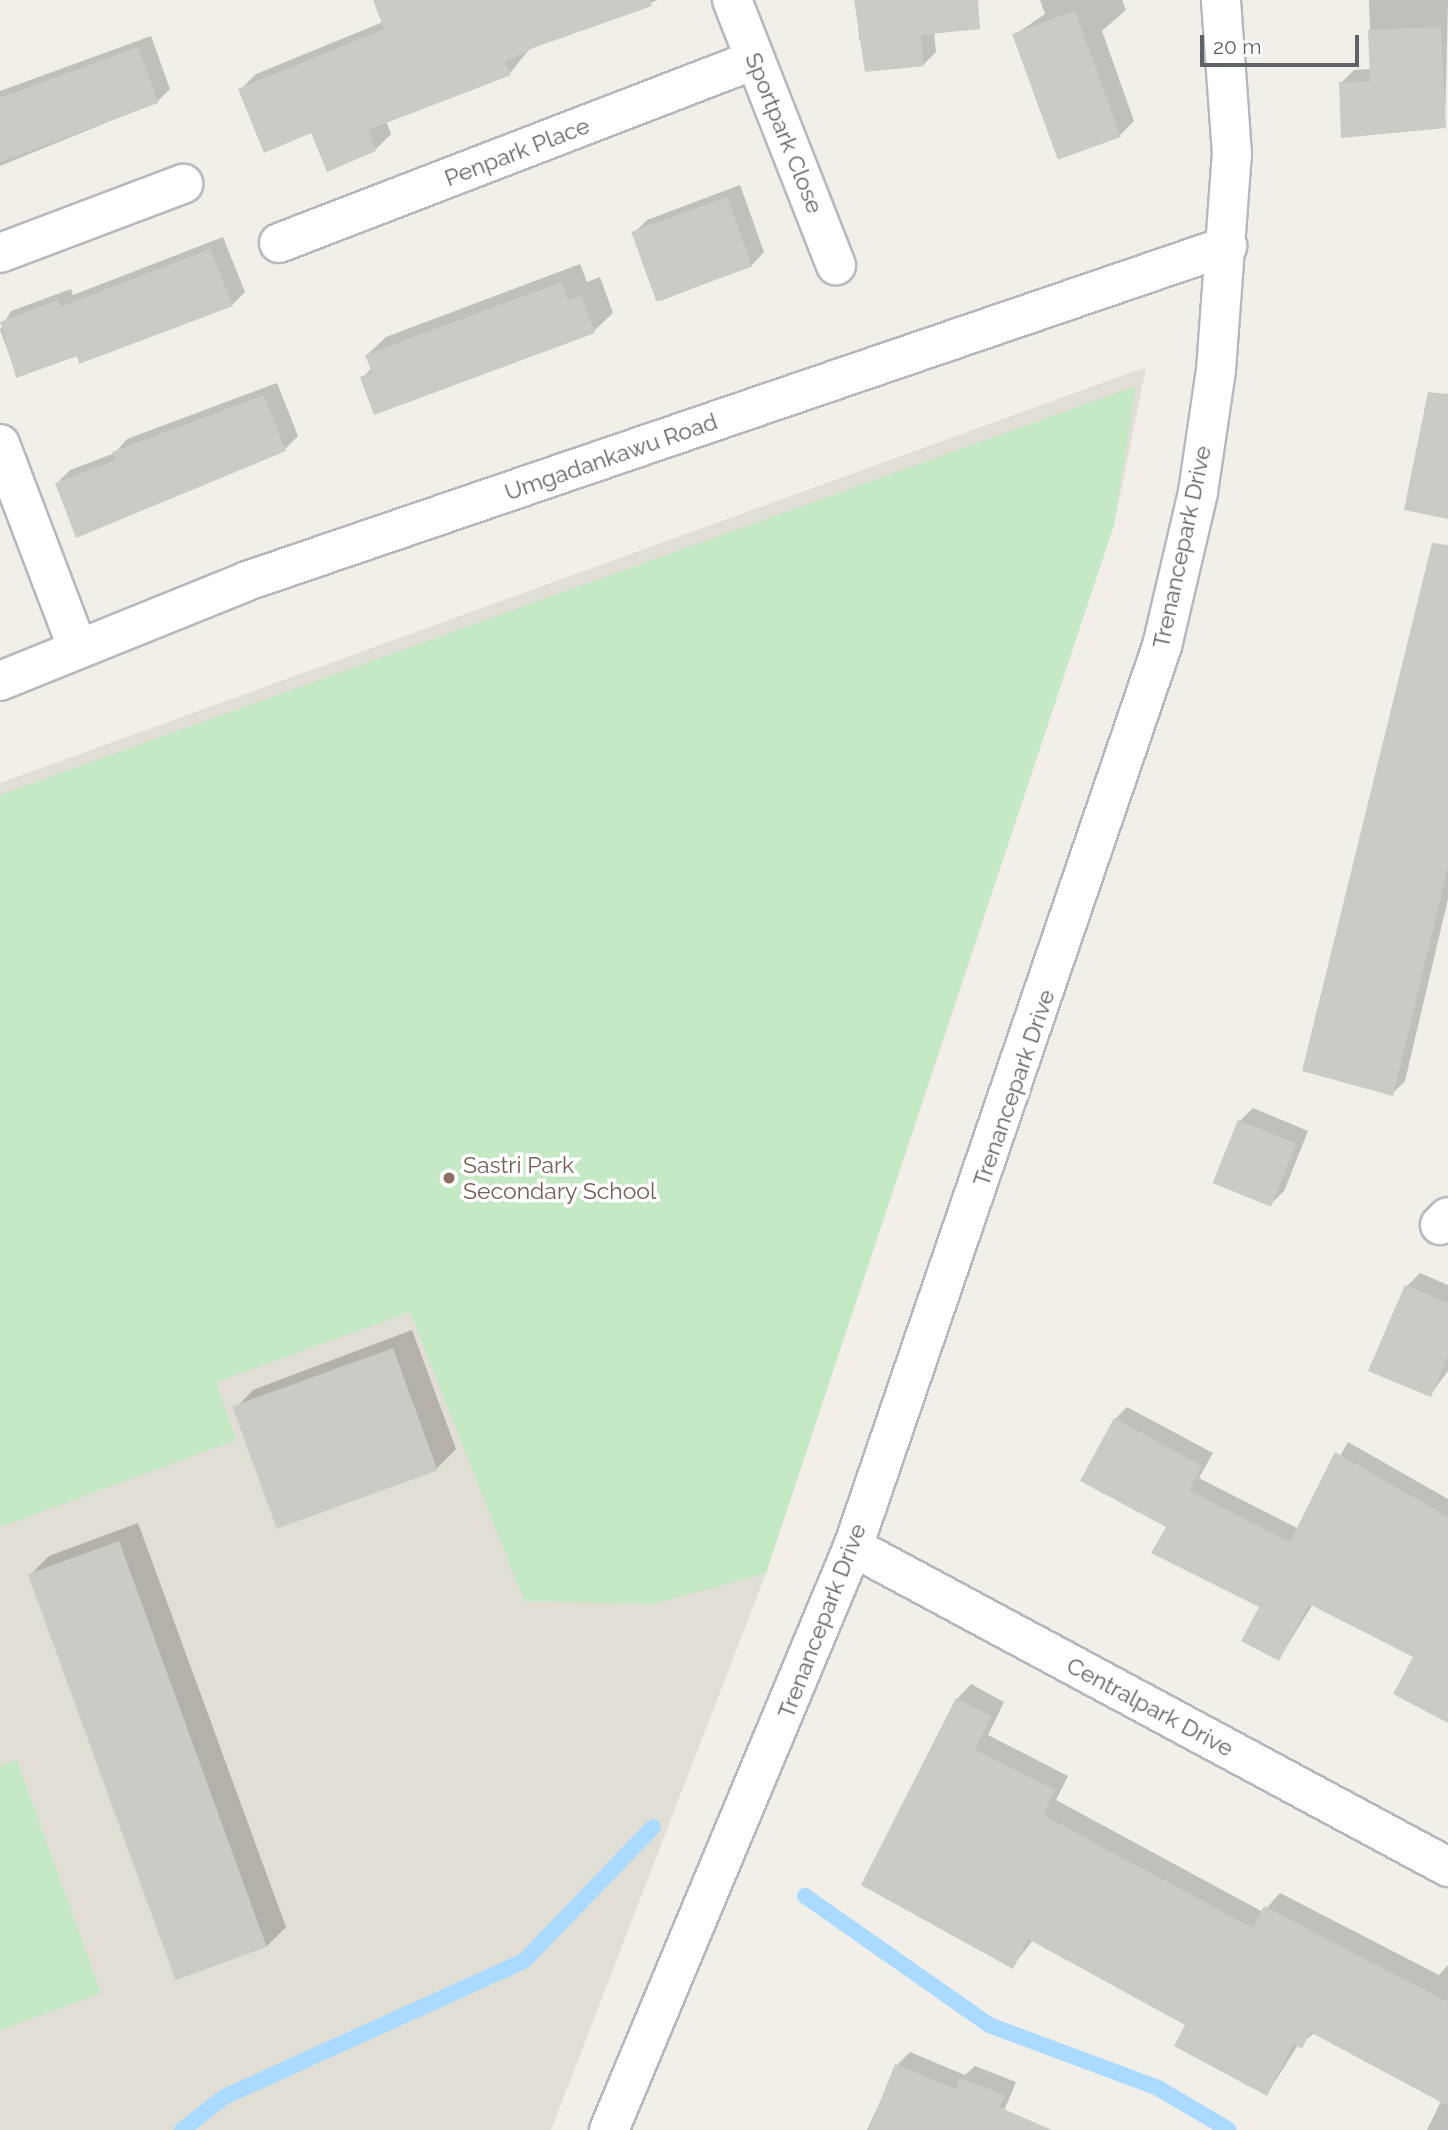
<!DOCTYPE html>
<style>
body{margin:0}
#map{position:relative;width:1448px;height:2130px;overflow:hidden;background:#f1efe8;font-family:Raleway,sans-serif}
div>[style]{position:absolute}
.education>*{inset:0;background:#e1ded6}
.green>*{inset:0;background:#c5e8c5}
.shadow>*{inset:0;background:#0003}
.stream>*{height:16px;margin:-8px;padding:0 8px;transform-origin:8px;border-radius:8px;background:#aadaff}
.building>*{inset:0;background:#cccac5;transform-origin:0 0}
.roads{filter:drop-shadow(2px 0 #b5b8bc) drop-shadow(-2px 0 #b5b8bc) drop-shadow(0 2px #b5b8bc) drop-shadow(0 -2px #b5b8bc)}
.minor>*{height:38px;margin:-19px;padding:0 19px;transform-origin:19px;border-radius:19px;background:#fff}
.tertiary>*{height:38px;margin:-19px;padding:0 19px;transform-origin:19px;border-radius:19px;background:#fff}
.dots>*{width:19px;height:19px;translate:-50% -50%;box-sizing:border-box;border:4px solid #fff;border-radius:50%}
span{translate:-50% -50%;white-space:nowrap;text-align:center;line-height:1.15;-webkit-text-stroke:7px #fff;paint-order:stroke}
.street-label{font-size:23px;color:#5f6368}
.education-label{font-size:23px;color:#785e54}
.left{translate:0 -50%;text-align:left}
.scale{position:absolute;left:1200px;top:35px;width:159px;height:32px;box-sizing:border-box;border:4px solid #5f6368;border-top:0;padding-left:9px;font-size:21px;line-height:24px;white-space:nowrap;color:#5f6368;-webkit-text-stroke:5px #fff;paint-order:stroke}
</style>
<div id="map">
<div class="education">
<i style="clip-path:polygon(1146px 367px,1114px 525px,766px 1573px,551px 2130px,0 2130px,0 783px)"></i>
</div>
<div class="green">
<i style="clip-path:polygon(1136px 386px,1114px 525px,766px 1573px,653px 1604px,524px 1601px,410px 1312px,216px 1382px,236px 1440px,0 1527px,0 795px)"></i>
<i style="clip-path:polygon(17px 1760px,101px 1993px,0 2030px,0 1767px)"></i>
</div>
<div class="shadow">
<i style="clip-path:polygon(374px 0,658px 0,532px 46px,510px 73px,386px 121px,391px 134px,375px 150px,312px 131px,240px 90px,256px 74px,383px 22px)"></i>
<i style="clip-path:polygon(858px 0,931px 0,936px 52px,923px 65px,859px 40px)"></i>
<i style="clip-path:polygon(1040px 0,1122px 0,1126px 10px,1102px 31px,1134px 121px,1119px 136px,1014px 35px,1045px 14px)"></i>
<i style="clip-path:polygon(1369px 0,1448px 0,1445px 126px,1343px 136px,1341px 83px,1354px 70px,1371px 69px)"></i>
<i style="clip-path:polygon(151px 36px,170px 89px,157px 102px,0 166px,0 91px)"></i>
<i style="clip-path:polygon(740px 185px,764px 252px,752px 265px,660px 301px,634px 233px,647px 220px)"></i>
<i style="clip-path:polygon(223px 237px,245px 292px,232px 305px,17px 376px,0 330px,11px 311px,71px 289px,73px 295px)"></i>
<i style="clip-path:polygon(580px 264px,587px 282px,600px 277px,613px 313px,594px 331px,362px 378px,372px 368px,367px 355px,386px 337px)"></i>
<i style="clip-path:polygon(277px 383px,298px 436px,285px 449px,57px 483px,70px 470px,115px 453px,127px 439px)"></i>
<i style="clip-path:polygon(1448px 563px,1448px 899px,1405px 1081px,1392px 1094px)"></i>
<i style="clip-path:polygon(1253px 1108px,1308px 1131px,1284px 1191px,1271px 1204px,1240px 1121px)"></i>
<i style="clip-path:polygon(1420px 1273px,1448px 1285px,1448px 1371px,1430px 1395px,1370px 1370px,1407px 1286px)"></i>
<i style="clip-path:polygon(412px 1330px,456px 1449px,437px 1468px,235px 1409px,253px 1390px)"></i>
<i style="clip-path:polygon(1127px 1407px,1213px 1453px,1199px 1478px,1299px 1529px,1348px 1442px,1448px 1499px,1448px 1706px,1415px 1656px,1313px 1604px,1279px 1659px,1261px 1606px,1168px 1526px,1115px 1419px)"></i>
<i style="clip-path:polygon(138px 1523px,286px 1927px,267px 1946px,177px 1979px,30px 1575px,49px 1556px)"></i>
<i style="clip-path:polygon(971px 1684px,1004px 1702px,988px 1735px,1068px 1776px,1056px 1800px,1263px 1912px,1280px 1893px,1439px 1975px,1448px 1965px,1448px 2130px,1427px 2130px,1441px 2101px,1315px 2033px,1298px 2045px,1267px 2094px,1188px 2024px,1033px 1940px,1012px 1967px,957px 1699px)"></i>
<i style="clip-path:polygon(910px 2052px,965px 2075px,975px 2066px,1016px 2082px,996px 2130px,867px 2130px,897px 2065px)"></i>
</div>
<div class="stream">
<i style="left:805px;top:1896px;width:225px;rotate:35deg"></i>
<i style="left:989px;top:2025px;width:180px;rotate:20.4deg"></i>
<i style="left:1158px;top:2088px;width:82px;rotate:30.6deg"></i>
<i style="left:182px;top:2130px;width:53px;rotate:-38.2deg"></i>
<i style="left:224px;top:2097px;width:329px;rotate:-24.4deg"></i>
<i style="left:524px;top:1961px;width:186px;rotate:-46.1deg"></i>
</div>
<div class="building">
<i style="clip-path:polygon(373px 0,650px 0,652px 6px,533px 48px,505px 62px,511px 75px,368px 130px,376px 151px,327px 172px,311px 133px,264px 153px,238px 89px,384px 29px)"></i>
<i style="clip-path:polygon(854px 0,978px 0,980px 29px,921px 35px,924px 66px,865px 72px)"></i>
<i style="left:1075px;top:11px;width:134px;height:67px;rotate:70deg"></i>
<i style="clip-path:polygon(1441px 27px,1446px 128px,1341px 138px,1339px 82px,1370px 81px,1368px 30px)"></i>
<i style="clip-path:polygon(138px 47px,158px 103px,0 162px,0 98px)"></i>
<i style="left:727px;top:197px;width:74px;height:102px;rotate:70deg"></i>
<i style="clip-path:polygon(210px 249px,233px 306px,79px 364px,77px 356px,16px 378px,0 322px,58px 300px,60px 307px)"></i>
<i style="clip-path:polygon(561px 282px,568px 300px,581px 295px,595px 333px,374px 415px,360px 377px,372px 373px,365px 355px)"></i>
<i style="clip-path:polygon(1428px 392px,1448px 394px,1448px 519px,1404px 510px)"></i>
<i style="clip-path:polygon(264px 395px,286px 451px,76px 538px,55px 483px,116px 460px,112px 452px)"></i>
<i style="clip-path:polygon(1432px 543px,1448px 545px,1448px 867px,1393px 1096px,1302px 1071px)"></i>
<i style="left:1238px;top:1120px;width:63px;height:68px;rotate:22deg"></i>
<i style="clip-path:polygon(1405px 1285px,1448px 1303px,1448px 1356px,1431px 1397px,1368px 1371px)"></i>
<i style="left:393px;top:1348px;width:130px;height:171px;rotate:70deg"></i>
<i style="clip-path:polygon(1114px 1418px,1202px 1466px,1189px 1490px,1290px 1542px,1335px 1452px,1448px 1517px,1448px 1723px,1393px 1694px,1413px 1657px,1309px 1604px,1279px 1661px,1241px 1641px,1259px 1607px,1151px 1553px,1166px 1527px,1080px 1481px)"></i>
<i style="left:119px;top:1541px;width:432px;height:97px;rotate:70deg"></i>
<i style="clip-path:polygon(956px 1698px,991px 1716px,975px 1750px,1055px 1790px,1043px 1815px,1253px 1928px,1264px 1906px,1448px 2002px,1448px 2106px,1310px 2032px,1302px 2049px,1293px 2044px,1267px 2096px,1174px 2046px,1185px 2025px,1028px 1939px,1013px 1969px,861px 1885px)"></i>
<i style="clip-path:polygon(895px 2064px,956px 2089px,960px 2078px,1005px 2095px,999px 2107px,1052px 2130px,869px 2130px)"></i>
</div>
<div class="roads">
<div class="minor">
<i style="left:732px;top:0;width:285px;rotate:68.6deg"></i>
<i style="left:279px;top:243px;width:509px;rotate:-21.07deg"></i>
<i style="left:0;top:253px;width:196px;rotate:-20.7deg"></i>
<i style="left:0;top:444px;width:219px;rotate:69.2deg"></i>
<i style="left:0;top:681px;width:266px;rotate:-22deg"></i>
<i style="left:247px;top:581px;width:1036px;rotate:-18.87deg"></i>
<i style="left:1440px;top:1225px;width:11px;rotate:-45deg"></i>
<i style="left:853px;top:1547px;width:676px;rotate:28.27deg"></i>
</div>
<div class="tertiary">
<i style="left:609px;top:2130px;width:632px;rotate:-67.29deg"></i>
<i style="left:853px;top:1547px;width:953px;rotate:-71.07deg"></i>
<i style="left:1162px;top:646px;width:158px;rotate:-76.8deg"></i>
<i style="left:1198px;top:492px;width:123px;rotate:-81.6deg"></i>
<i style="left:1216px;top:370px;width:217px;rotate:-85.8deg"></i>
<i style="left:1232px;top:154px;width:154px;rotate:-94.1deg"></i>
</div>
</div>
<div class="dots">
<i style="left:449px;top:1178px;background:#8d6e63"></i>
</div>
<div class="street-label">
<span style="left:784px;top:133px;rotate:68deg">Sportpark Close</span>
<span style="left:517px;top:152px;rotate:-21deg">Penpark Place</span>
<span style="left:611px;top:457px;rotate:-19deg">Umgadankawu Road</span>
<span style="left:1182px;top:547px;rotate:-78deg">Trenancepark Drive</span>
<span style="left:1014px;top:1088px;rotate:-71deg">Trenancepark Drive</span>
<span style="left:822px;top:1621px;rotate:-69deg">Trenancepark Drive</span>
<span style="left:1150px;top:1707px;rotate:28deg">Centralpark Drive</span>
</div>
<div class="education-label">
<span class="left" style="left:463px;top:1178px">Sastri Park<br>Secondary School</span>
</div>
<div class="scale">20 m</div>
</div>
